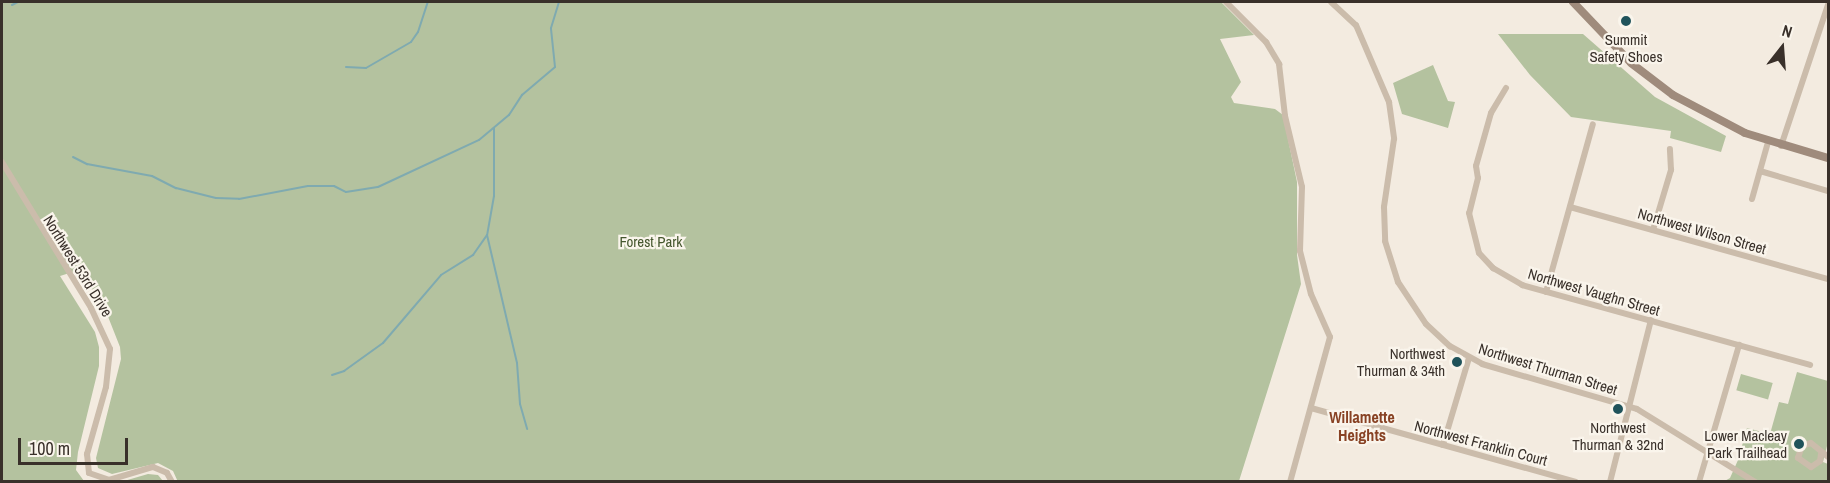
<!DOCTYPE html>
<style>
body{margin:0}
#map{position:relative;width:1830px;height:483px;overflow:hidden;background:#f3ebe0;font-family:"Archivo Narrow",sans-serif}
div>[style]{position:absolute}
.green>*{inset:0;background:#b4c29f;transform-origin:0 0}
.stream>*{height:2px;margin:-1px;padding:0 1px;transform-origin:1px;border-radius:1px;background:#7faab0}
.street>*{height:6px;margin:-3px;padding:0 3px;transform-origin:3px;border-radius:3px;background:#cbbcab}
.secondary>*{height:8px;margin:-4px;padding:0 4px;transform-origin:4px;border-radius:4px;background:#9f8b7c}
.dots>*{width:16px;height:16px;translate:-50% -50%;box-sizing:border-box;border:3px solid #faf5ec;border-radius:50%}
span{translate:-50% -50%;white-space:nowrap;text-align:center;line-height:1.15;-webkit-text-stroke:4.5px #faf5ec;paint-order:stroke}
.poi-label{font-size:15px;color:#39302a}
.right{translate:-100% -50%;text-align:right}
.street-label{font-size:15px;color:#39302a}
.park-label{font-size:15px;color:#45572e}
.neighbourhood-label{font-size:16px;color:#884224;font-weight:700}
.frame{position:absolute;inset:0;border:3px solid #39302a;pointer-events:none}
.north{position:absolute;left:1752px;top:18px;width:60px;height:60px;-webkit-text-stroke:4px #faf5ec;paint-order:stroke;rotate:17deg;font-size:16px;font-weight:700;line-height:24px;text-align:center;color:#39302a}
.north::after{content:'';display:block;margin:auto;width:21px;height:27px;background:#39302a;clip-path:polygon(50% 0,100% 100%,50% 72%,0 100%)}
.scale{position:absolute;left:18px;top:438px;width:110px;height:27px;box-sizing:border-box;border:3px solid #39302a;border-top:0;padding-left:8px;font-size:18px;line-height:21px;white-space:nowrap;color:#39302a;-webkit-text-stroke:4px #faf5ec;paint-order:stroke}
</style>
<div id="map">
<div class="green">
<i style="clip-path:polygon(2px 2px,1221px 2px,1254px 35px,1220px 39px,1241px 82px,1231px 97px,1234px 103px,1275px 109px,1283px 115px,1297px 182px,1297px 255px,1301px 284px,1239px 481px,178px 482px,173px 471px,158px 463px,112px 474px,98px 468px,96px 458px,121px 359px,120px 347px,105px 309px,79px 270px,60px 276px,95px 332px,99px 347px,99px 366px,78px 452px,76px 470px,84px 481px,2px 481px)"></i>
<i style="clip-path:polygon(1498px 34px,1583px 34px,1655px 97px,1726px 136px,1721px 152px,1670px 138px,1671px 131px,1571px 117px,1530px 75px)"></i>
<i style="clip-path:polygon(1433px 65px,1448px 101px,1455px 102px,1448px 128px,1402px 114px,1393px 83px)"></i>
<i style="clip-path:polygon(1797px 372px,1828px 381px,1828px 442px,1823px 462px,1828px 464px,1828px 481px,1723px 482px,1730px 478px,1738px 460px,1747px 428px,1770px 434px,1779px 402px,1788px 404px)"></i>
<i style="left:1741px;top:374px;width:33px;height:17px;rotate:16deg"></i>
<i style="clip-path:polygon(148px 474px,158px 475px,163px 481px,124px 481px)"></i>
</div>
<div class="stream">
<i style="left:12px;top:5px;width:7px;rotate:-27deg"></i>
<i style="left:346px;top:67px;width:20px;rotate:3deg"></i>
<i style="left:366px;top:68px;width:52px;rotate:-30deg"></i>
<i style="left:411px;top:42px;width:12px;rotate:-55deg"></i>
<i style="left:418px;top:32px;width:32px;rotate:-72deg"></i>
<i style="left:494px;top:128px;width:68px;rotate:90deg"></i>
<i style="left:494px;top:196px;width:40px;rotate:100deg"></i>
<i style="left:487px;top:235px;width:131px;rotate:76.8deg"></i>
<i style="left:517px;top:363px;width:41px;rotate:85.8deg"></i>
<i style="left:520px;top:404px;width:26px;rotate:74deg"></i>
<i style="left:73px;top:157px;width:16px;rotate:27deg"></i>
<i style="left:87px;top:164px;width:66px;rotate:10.5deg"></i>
<i style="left:152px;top:176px;width:27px;rotate:27deg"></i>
<i style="left:176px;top:188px;width:41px;rotate:14deg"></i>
<i style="left:216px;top:198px;width:23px;rotate:2deg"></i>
<i style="left:239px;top:199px;width:70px;rotate:-10.7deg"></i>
<i style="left:308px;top:186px;width:26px"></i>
<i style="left:334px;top:186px;width:13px;rotate:27deg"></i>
<i style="left:346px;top:192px;width:32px;rotate:-9deg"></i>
<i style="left:378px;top:187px;width:111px;rotate:-25deg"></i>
<i style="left:479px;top:140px;width:39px;rotate:-40deg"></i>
<i style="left:509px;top:115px;width:24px;rotate:-57deg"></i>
<i style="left:522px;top:95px;width:43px;rotate:-40.3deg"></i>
<i style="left:555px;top:67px;width:39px;rotate:-96deg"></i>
<i style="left:551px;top:28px;width:27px;rotate:-73deg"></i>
<i style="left:332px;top:375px;width:13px;rotate:-18deg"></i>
<i style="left:344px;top:371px;width:48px;rotate:-35.7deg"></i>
<i style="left:383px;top:343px;width:89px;rotate:-49.5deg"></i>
<i style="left:441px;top:275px;width:38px;rotate:-32deg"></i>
<i style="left:473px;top:255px;width:24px;rotate:-55deg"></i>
</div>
<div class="street">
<i style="left:1226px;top:2px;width:57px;rotate:45deg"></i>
<i style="left:1266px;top:42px;width:26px;rotate:59deg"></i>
<i style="left:1279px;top:64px;width:52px;rotate:83.4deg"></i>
<i style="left:1285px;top:116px;width:73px;rotate:76.5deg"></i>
<i style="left:1302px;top:187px;width:64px;rotate:91.8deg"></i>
<i style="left:1300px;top:251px;width:44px;rotate:75.7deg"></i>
<i style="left:1311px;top:294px;width:47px;rotate:66.2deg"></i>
<i style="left:1330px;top:337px;width:150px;rotate:105.4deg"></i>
<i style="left:1331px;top:2px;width:34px;rotate:43deg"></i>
<i style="left:1356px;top:25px;width:84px;rotate:66.8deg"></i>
<i style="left:1389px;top:102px;width:37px;rotate:82deg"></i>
<i style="left:1394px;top:139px;width:69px;rotate:98.4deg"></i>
<i style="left:1384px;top:207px;width:34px;rotate:88deg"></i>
<i style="left:1385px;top:241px;width:43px;rotate:72.4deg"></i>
<i style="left:1398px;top:282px;width:50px;rotate:56.3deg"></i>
<i style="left:1426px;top:324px;width:33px;rotate:43deg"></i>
<i style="left:1450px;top:346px;width:37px;rotate:29deg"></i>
<i style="left:1482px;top:364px;width:161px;rotate:16.2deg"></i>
<i style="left:1637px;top:409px;width:139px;rotate:31.7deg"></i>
<i style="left:1506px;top:88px;width:29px;rotate:121deg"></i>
<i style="left:1491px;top:113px;width:55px;rotate:105.8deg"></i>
<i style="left:1476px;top:166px;width:12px;rotate:81deg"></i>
<i style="left:1478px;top:178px;width:36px;rotate:104deg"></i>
<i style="left:1469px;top:213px;width:41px;rotate:76deg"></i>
<i style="left:1479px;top:253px;width:21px;rotate:47deg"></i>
<i style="left:1493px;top:268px;width:34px;rotate:30deg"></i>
<i style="left:1522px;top:285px;width:299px;rotate:15.5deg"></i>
<i style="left:1781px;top:146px;width:149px;rotate:-71.6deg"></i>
<i style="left:2px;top:162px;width:171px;rotate:58.6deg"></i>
<i style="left:91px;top:308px;width:45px;rotate:65.1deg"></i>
<i style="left:110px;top:349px;width:38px;rotate:96deg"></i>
<i style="left:106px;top:387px;width:70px;rotate:105.8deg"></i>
<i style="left:87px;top:454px;width:19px;rotate:84deg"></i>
<i style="left:89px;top:473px;width:21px;rotate:19deg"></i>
<i style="left:109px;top:480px;width:46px;rotate:-16.5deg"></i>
<i style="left:153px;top:467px;width:15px;rotate:23deg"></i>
<i style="left:167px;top:473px;width:10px;rotate:61deg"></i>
<i style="left:1760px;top:171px;width:71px;rotate:16.4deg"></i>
<i style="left:1752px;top:199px;width:59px;rotate:-74.3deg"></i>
<i style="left:1570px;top:207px;width:268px;rotate:15.6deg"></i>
<i style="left:1653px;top:230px;width:63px;rotate:-73.3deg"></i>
<i style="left:1671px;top:170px;width:21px;rotate:-93deg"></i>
<i style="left:1546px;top:292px;width:174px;rotate:-74.4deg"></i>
<i style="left:1311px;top:408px;width:275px;rotate:15.6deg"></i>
<i style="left:1443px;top:445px;width:91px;rotate:-73.4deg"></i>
<i style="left:1821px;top:454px;width:7px;rotate:98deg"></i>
<i style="left:1820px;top:461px;width:11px;rotate:146deg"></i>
<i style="left:1811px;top:467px;width:16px;rotate:-145deg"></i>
<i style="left:1798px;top:458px;width:13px;rotate:-72deg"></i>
<i style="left:1802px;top:446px;width:9px;rotate:-18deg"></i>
<i style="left:1811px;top:443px;width:22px;rotate:39deg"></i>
<i style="left:1610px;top:482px;width:167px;rotate:-75.8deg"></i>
<i style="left:1699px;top:482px;width:143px;rotate:-73.7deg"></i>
</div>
<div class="secondary">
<i style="left:1573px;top:2px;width:84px;rotate:46.4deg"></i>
<i style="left:1631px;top:63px;width:53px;rotate:37.3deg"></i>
<i style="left:1673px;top:95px;width:81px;rotate:27.8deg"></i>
<i style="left:1745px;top:133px;width:87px;rotate:16.8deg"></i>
</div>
<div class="dots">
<i style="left:1626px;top:21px;background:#20535b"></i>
<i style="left:1457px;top:362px;background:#20535b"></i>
<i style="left:1618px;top:409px;background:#20535b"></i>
<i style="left:1799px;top:444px;background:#20535b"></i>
</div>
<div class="poi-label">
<span style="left:1626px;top:48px">Summit<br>Safety Shoes</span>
<span class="right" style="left:1445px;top:362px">Northwest<br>Thurman &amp; 34th</span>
<span style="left:1618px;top:436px">Northwest<br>Thurman &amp; 32nd</span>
<span class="right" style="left:1787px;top:444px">Lower Macleay<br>Park Trailhead</span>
</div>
<div class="street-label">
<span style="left:1702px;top:231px;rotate:16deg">Northwest Wilson Street</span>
<span style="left:78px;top:266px;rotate:58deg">Northwest 53rd Drive</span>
<span style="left:1594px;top:292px;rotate:16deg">Northwest Vaughn Street</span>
<span style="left:1548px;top:369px;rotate:17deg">Northwest Thurman Street</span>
<span style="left:1481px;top:443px;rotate:15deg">Northwest Franklin Court</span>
</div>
<div class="park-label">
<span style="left:651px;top:242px">Forest Park</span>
</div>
<div class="neighbourhood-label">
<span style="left:1362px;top:426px">Willamette<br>Heights</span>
</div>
<div class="frame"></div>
<div class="north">N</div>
<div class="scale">100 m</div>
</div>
